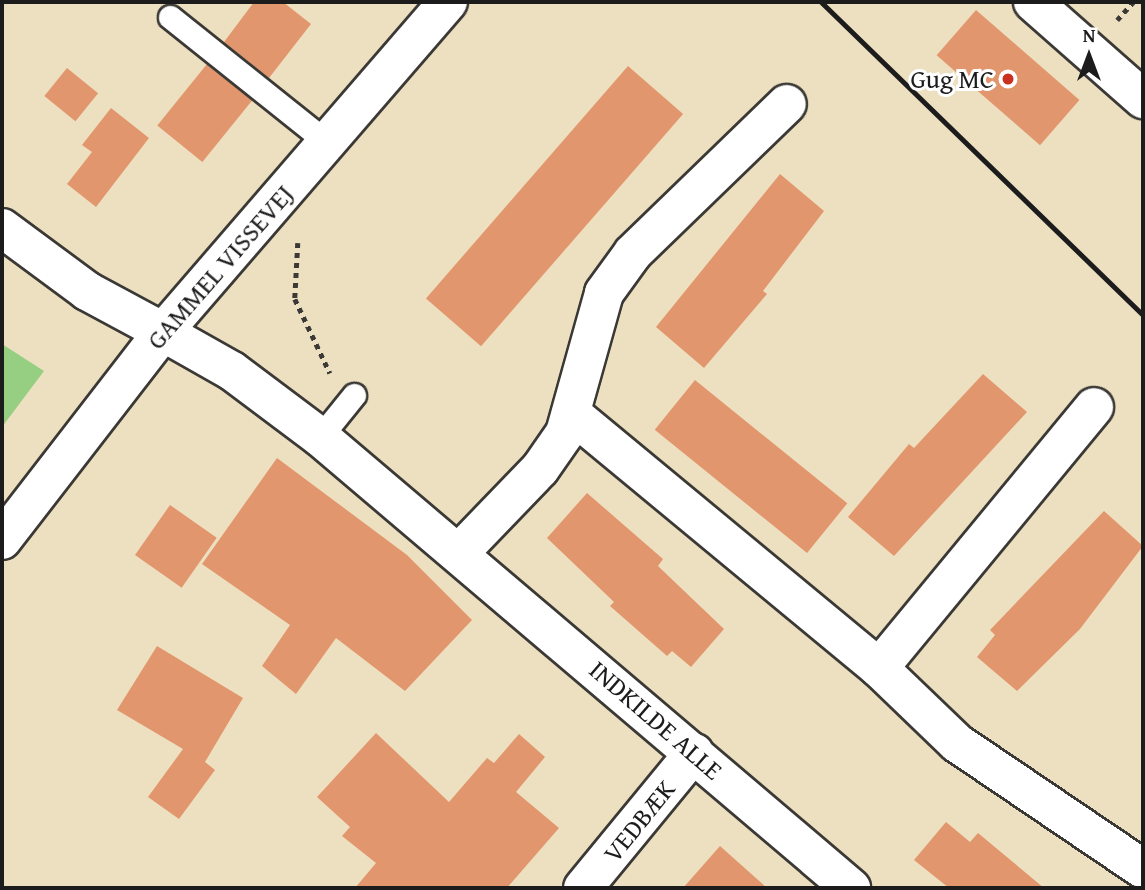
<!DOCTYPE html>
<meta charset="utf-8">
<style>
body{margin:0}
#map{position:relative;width:1145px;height:890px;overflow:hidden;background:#ede0c0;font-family:"Gentium Book Plus",serif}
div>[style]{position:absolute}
.green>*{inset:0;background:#96ce82}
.building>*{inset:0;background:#e2966d;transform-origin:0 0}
.path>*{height:4.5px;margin-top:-2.25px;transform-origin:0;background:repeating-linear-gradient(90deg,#3b3935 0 5px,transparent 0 10px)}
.roads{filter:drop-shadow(2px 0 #3b3935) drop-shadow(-2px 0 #3b3935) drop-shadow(0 2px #3b3935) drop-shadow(0 -2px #3b3935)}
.lane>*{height:23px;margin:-11.5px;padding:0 11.5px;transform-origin:11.5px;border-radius:11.5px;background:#fff}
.street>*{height:38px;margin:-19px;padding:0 19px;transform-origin:19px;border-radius:19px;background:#fff}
.secondary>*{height:38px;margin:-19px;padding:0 19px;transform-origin:19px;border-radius:19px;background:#fff}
.rail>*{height:5px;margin:-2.5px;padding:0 2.5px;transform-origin:2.5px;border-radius:2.5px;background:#1c1c1c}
.dots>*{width:19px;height:19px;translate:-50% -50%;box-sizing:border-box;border:4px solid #fff;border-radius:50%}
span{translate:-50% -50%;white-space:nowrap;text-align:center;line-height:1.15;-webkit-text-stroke:6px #fff;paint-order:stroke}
.poi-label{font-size:26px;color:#1c1c1c}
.right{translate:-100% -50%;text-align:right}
.street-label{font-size:26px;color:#1c1c1c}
.frame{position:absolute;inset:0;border:4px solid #1c1c1c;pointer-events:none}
.north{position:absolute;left:1054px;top:21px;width:70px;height:70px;-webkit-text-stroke:5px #fff;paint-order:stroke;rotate:0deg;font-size:19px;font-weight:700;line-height:28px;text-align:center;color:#1c1c1c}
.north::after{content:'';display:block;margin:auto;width:24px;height:32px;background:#1c1c1c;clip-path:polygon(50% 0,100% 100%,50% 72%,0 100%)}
</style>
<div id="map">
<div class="green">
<i style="clip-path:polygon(2px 344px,44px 371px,2px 427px)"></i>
</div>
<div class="building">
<i style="clip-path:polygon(254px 2px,283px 2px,311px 24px,269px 78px,224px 42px)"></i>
<i style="left:976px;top:10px;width:137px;height:60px;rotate:41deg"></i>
<i style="left:207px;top:64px;width:58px;height:79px;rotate:39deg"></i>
<i style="left:628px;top:66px;width:73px;height:308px;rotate:41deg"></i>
<i style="left:67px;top:68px;width:40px;height:36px;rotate:39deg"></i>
<i style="clip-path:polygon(111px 108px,149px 138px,96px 207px,67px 184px,92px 152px,82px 145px)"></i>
<i style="clip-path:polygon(780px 174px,824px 211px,763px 291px,767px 294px,704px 368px,656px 327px)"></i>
<i style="clip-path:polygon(983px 374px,1027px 412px,894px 556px,848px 517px,909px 444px,914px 448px)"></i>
<i style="left:695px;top:380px;width:196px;height:64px;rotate:39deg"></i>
<i style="clip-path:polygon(277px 458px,407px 555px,472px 620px,405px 691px,336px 638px,296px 694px,262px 666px,290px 625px,202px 564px)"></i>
<i style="clip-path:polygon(587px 493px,663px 559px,658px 566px,724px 629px,691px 667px,672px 651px,667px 656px,610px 606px,614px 602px,547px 538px)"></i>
<i style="left:170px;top:505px;width:57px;height:61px;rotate:35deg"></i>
<i style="clip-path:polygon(1104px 511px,1143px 546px,1080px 629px,1017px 691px,977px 657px,995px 635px,990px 630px)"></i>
<i style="clip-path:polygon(157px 646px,243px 698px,205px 762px,215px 770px,179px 819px,148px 797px,183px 749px,117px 710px)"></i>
<i style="clip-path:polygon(376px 733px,449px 802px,487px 758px,494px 763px,519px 734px,545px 757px,516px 792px,559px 828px,507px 888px,355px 888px,376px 863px,342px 836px,350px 827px,317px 797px)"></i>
<i style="clip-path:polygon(946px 822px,970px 842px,978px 833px,1044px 888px,949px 888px,914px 860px)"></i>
<i style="clip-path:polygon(720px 846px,767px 888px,683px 888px)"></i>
</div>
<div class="path">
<i style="left:1117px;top:20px;width:24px;rotate:-48deg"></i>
<i style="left:298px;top:243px;width:56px;rotate:93.1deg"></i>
<i style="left:295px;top:299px;width:82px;rotate:64.7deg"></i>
</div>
<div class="roads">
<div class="lane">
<i style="left:170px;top:17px;width:202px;rotate:38.6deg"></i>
<i style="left:320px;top:437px;width:54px;rotate:-51deg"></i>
</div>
<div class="street">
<i style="left:1033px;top:2px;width:147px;rotate:41.4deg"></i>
<i style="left:572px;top:414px;width:398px;rotate:39.6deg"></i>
<i style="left:879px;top:668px;width:108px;rotate:43.9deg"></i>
<i style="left:957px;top:743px;width:225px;rotate:34.1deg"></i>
<i style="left:2px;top:540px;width:263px;rotate:-52.3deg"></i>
<i style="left:163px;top:332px;width:79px;rotate:29.5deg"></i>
<i style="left:232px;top:371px;width:110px;rotate:36.9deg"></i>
<i style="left:320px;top:437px;width:697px;rotate:40.34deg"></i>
<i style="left:460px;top:552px;width:115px;rotate:-46.1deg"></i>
<i style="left:540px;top:469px;width:44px;rotate:-55.2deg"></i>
<i style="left:565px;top:433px;width:145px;rotate:-74.4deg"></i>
<i style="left:604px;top:293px;width:49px;rotate:-54.1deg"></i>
<i style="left:633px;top:253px;width:214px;rotate:-44.1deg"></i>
<i style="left:879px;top:668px;width:338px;rotate:-50.5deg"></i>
<i style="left:583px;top:888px;width:175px;rotate:-50.6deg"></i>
</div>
<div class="secondary">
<i style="left:2px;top:228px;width:106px;rotate:36.5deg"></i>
<i style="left:87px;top:291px;width:86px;rotate:28.3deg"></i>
<i style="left:163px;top:332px;width:436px;rotate:-49.2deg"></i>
</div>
</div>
<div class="rail">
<i style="left:821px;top:2px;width:449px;rotate:44.2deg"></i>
</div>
<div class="dots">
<i style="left:1008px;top:79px;background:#c8321e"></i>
</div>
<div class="poi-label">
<span class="right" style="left:994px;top:79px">Gug MC</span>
</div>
<div class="street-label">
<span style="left:220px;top:267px;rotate:-49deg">GAMMEL VISSEVEJ</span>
<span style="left:656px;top:720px;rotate:41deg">INDKILDE ALLE</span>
<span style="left:639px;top:821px;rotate:-51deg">VEDBÆK</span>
</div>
<div class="frame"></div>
<div class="north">N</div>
</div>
